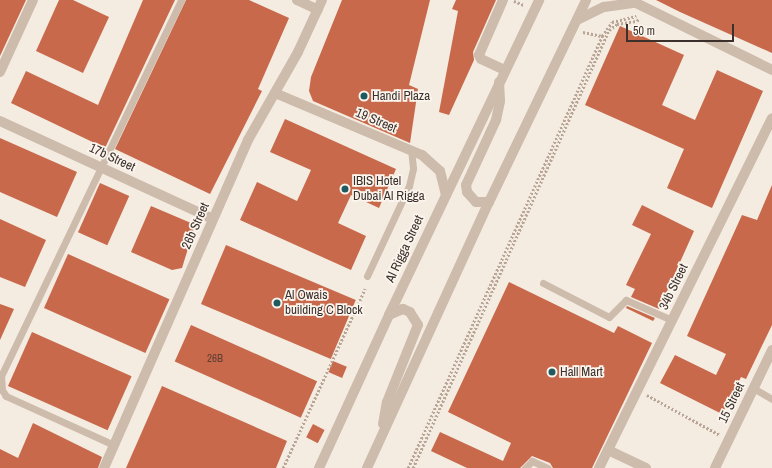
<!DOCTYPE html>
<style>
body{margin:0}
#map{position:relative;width:772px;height:468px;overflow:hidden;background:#f4ebe1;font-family:"Archivo Narrow",sans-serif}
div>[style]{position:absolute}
.building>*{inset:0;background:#c8694b;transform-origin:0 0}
.path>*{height:2.5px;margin-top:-1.25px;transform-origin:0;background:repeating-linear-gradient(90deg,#b9a596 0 2px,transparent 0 4px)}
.service>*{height:7px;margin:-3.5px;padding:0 3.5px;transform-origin:3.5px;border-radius:3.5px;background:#cdbbac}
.minor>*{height:10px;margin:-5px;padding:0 5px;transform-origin:5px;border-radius:5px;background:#cdbbac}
.tertiary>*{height:10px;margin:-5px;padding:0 5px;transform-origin:5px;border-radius:5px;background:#cdbbac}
.dots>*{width:11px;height:11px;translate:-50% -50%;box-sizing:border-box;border:2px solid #fbf5ee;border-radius:50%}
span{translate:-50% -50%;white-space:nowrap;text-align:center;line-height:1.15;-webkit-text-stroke:3.5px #fbf5ee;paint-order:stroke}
.number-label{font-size:11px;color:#5e3e33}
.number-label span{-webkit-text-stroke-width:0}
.poi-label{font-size:13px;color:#3b302b}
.left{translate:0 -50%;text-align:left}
.street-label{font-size:13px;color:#3b302b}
.scale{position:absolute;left:626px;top:24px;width:108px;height:18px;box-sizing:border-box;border:2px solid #3b302b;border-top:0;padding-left:5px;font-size:12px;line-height:14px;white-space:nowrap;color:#3b302b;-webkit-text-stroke:3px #fbf5ee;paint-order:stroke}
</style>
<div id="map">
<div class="building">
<i style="clip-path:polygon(0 0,26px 0,0 56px)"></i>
<i style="clip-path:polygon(59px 0,73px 0,109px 17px,83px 73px,36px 51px)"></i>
<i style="clip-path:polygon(143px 0,175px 0,105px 148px,11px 103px,26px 71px,98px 105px)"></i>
<i style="clip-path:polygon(186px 0,249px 0,289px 18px,258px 89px,262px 91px,210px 194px,115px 149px)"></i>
<i style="clip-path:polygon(342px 0,430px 0,409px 85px,418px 89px,410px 143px,313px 101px,309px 91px,311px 77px)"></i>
<i style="clip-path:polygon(456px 0,496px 0,473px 52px,474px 60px,449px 115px,439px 112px,458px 11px,452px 9px)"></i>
<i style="clip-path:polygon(656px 0,772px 0,772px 53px,680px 12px)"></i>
<i style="clip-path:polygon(620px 26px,684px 55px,662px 105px,695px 120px,717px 70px,763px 91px,712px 208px,667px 188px,684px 149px,585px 105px)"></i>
<i style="clip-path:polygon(285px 119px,396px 169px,379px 208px,351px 195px,338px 223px,366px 236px,351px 270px,240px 220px,257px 182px,297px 201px,311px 170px,270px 152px)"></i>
<i style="clip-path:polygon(0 138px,77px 172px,57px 217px,0 192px)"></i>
<i style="left:100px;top:183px;width:32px;height:54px;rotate:24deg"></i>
<i style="clip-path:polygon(772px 185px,772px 325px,746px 379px,741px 377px,722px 414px,660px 383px,675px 355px,716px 375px,726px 354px,687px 336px,742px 215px,757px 220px)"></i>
<i style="clip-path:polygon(642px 205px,694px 231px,659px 309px,631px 297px,635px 289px,626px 285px,651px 234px,632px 225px)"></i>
<i style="clip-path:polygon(151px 206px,191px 223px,194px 229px,182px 268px,172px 270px,131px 252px)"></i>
<i style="clip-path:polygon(0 219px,46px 240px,25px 287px,0 277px)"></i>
<i style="left:226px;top:245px;width:141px;height:64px;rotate:23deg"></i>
<i style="left:68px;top:254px;width:111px;height:59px;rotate:24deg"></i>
<i style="clip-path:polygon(509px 282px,614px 333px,618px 326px,652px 343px,592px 468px,553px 468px,550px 463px,532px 456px,520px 468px,467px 468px,431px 451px,440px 432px,503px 461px,511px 443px,448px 412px)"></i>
<i style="clip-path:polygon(0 304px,14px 309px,0 340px)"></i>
<i style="clip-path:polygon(627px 306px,655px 318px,653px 321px,626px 308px)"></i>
<i style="left:191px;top:325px;width:138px;height:40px;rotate:24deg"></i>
<i style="left:32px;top:332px;width:109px;height:59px;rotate:24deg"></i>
<i style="left:333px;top:361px;width:15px;height:12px;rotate:23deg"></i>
<i style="clip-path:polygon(162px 386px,287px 441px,276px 468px,126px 468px)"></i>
<i style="clip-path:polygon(33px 423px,102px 457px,98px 468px,0 468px,0 449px,18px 458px)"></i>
<i style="left:313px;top:424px;width:13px;height:15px;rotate:27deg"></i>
</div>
<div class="path">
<i style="left:514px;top:1px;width:11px;rotate:22deg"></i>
<i style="left:583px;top:32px;width:19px;rotate:12deg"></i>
<i style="left:647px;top:395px;width:83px;rotate:28.7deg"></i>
<i style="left:283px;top:468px;width:197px;rotate:-65.4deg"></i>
<i style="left:408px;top:468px;width:474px;rotate:-65.8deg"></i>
<i style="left:602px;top:36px;width:17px;rotate:-54deg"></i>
<i style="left:612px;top:22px;width:25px;rotate:-14deg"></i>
<i style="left:413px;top:468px;width:480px;rotate:-65.9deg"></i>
<i style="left:609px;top:30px;width:10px;rotate:-37deg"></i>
<i style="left:617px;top:24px;width:20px;rotate:-9deg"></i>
<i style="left:637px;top:21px;width:4px;rotate:-56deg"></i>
</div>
<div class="service">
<i style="left:367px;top:276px;width:99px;rotate:-65deg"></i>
<i style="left:409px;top:186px;width:18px;rotate:-77deg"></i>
<i style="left:413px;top:168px;width:18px;rotate:-96deg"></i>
<i style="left:543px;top:283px;width:74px;rotate:27.3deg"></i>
<i style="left:609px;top:317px;width:24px;rotate:-45deg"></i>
<i style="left:626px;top:300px;width:50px;rotate:23.5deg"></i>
<i style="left:753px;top:388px;width:22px;rotate:30deg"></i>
<i style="left:114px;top:445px;width:119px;rotate:-155.6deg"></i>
<i style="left:6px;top:396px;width:7px;rotate:-124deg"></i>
<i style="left:2px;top:390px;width:14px;rotate:-94deg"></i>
<i style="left:1px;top:376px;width:417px;rotate:-64.4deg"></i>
<i style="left:525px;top:468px;width:10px;rotate:-45deg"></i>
<i style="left:532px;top:461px;width:17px;rotate:24deg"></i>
</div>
<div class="minor">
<i style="left:297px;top:0;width:23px;rotate:25deg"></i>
<i style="left:503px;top:0;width:60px;rotate:113.6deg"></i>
<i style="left:479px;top:55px;width:4px;rotate:63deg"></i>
<i style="left:481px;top:59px;width:26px;rotate:25deg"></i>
<i style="left:630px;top:0;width:158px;rotate:26.2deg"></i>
<i style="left:577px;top:20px;width:30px;rotate:-26deg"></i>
<i style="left:604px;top:7px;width:29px;rotate:-8deg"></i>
<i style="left:0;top:72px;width:79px;rotate:-65.4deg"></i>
<i style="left:275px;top:93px;width:160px;rotate:22.9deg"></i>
<i style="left:422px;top:155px;width:24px;rotate:42deg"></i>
<i style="left:440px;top:171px;width:25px;rotate:76deg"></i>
<i style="left:0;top:121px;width:234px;rotate:24.7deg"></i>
<i style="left:608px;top:450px;width:42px;rotate:25.3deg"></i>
<i style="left:104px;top:468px;width:358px;rotate:-66.3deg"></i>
<i style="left:248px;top:140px;width:101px;rotate:-60.4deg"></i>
<i style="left:298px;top:52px;width:57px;rotate:-65.2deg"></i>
<i style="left:599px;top:468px;width:390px;rotate:-63.7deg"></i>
<i style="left:715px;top:468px;width:131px;rotate:-64.2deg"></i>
</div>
<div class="tertiary">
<i style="left:489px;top:202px;width:13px;rotate:180deg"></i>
<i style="left:476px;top:202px;width:13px;rotate:-132deg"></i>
<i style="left:467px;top:192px;width:7px;rotate:-98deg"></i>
<i style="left:466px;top:185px;width:72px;rotate:-65.2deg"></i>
<i style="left:496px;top:120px;width:19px;rotate:-78deg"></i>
<i style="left:500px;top:101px;width:19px;rotate:-93deg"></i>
<i style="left:383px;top:424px;width:22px;rotate:-80deg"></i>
<i style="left:387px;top:402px;width:83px;rotate:-68.1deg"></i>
<i style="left:418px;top:325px;width:15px;rotate:-122deg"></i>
<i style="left:410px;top:312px;width:8px;rotate:-157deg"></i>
<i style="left:403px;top:309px;width:15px;rotate:157deg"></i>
<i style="left:319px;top:468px;width:168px;rotate:-65.4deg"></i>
<i style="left:389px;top:315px;width:349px;rotate:-64.5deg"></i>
<i style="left:367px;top:468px;width:293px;rotate:-65.4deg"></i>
<i style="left:489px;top:202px;width:224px;rotate:-64.3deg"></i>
</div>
<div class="dots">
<i style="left:364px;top:96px;background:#1f5a5e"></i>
<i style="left:345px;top:189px;background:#1f5a5e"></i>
<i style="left:277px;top:303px;background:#1f5a5e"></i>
<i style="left:552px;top:372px;background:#1f5a5e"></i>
</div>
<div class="number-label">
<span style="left:215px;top:358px">26B</span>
</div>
<div class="poi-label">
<span class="left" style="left:372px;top:96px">Handi Plaza</span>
<span class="left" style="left:353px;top:189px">IBIS Hotel<br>Dubai Al Rigga</span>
<span class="left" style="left:285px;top:303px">Al Owais<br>building C Block</span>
<span class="left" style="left:560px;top:372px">Hall Mart</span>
</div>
<div class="street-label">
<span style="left:376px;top:121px;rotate:23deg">19 Street</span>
<span style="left:112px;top:158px;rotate:25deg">17b Street</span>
<span style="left:196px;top:226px;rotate:-66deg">26b Street</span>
<span style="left:405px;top:249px;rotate:-65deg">Al Rigga Street</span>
<span style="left:674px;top:287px;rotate:-64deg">34b Street</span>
<span style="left:732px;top:403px;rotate:-64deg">15 Street</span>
</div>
<div class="scale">50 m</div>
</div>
